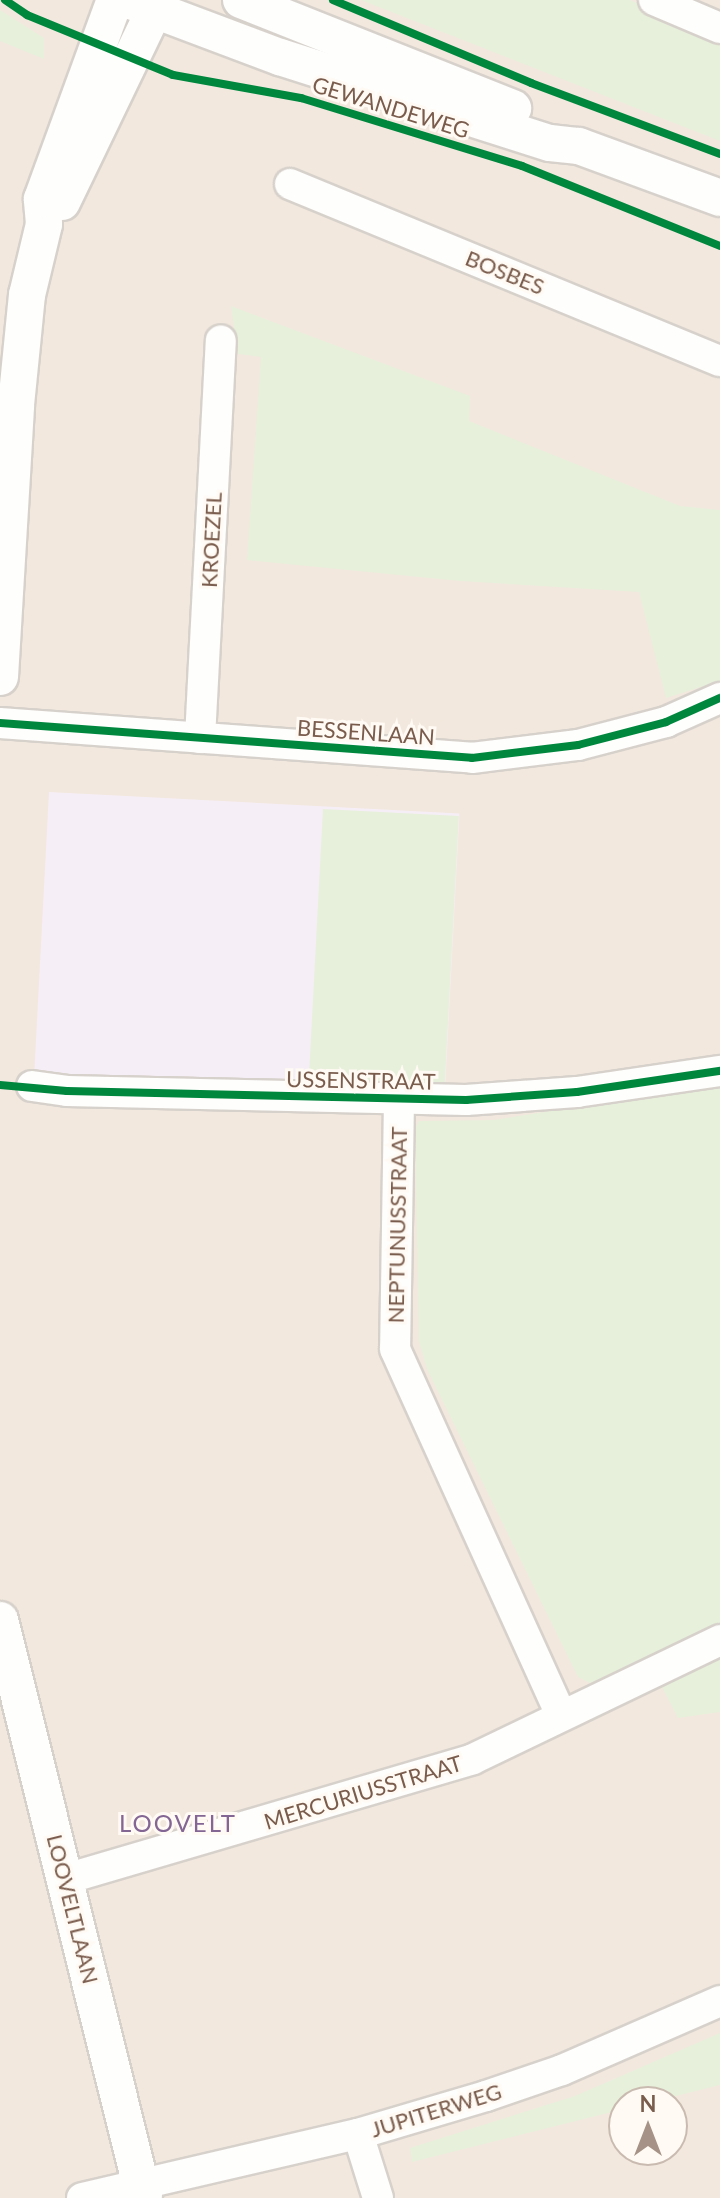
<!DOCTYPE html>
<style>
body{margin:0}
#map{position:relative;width:720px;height:2198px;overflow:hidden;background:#f9f5f0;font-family:Lato,sans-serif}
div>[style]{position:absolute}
.residential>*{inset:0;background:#f2e8de}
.education>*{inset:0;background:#f6eef6;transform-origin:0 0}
.green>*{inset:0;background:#e7f0db;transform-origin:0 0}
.roads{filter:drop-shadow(2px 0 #d7d1cb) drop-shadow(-2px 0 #d7d1cb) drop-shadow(0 2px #d7d1cb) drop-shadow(0 -2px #d7d1cb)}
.minor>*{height:30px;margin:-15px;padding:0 15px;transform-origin:15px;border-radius:15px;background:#fefefd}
.tertiary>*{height:36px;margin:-18px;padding:0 18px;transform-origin:18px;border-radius:18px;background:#fefefd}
.cycleway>*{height:8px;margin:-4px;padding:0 4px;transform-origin:4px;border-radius:4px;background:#00873e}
span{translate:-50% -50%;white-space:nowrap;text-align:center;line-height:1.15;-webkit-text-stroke:6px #fffaf3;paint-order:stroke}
.street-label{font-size:22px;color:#7a5c4d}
.neighbourhood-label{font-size:24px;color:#846695;letter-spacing:2px}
.north{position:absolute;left:608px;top:2086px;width:80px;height:80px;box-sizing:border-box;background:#fffaf3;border:2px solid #cabbb1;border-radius:50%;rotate:0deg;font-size:22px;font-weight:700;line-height:32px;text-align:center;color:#7a5c4d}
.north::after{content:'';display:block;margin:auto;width:28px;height:36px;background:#a69286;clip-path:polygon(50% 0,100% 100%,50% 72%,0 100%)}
</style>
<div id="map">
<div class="residential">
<i style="clip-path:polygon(evenodd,0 0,720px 0,720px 2198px,0 2198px,0 0,624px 2102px,672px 2102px,672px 2150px,624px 2150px,624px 2102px)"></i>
</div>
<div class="education">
<i style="left:49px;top:792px;width:411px;height:283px;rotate:3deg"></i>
</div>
<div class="green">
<i style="clip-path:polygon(361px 0,630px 0,720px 40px,720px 141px)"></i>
<i style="clip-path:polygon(0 10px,44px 38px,44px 59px,0 41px)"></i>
<i style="clip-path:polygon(231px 306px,470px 396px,469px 421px,680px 506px,720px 510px,720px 681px,666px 698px,639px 592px,460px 581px,247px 560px,261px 357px,238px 354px)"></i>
<i style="left:323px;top:809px;width:136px;height:279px;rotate:3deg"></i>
<i style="clip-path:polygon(720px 1084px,720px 1626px,590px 1683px,578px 1677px,427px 1369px,419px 1341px,415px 1129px,419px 1121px,494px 1120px)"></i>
<i style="clip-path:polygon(720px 1652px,720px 1712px,678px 1718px,661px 1685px)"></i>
<i style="clip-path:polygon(720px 2033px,720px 2085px,652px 2102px,624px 2102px,624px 2109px,412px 2162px,410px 2148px,575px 2096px)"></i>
</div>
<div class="roads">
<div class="minor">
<i style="left:654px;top:0;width:72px;rotate:23deg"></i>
<i style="left:290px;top:184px;width:465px;rotate:22.4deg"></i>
<i style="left:0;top:723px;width:473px;rotate:4.2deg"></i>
<i style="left:472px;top:758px;width:107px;rotate:-7deg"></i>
<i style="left:578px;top:745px;width:91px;rotate:-14.6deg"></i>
<i style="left:666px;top:722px;width:59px;rotate:-24deg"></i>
<i style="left:200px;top:738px;width:398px;rotate:-87deg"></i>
<i style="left:32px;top:1086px;width:35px;rotate:8deg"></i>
<i style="left:67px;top:1091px;width:399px;rotate:1.3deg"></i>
<i style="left:466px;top:1100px;width:111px;rotate:-4.1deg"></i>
<i style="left:577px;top:1092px;width:145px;rotate:-8.4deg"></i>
<i style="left:399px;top:1100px;width:249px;rotate:90.9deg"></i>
<i style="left:395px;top:1349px;width:402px;rotate:65.6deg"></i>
<i style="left:66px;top:1879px;width:424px;rotate:-16.4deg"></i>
<i style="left:473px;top:1759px;width:274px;rotate:-25.7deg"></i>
<i style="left:358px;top:2134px;width:67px;rotate:72.6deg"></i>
<i style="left:82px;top:2198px;width:283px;rotate:-13.1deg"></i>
<i style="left:358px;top:2134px;width:134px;rotate:-16.5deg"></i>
<i style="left:486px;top:2096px;width:80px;rotate:-18.9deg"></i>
<i style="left:562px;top:2070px;width:172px;rotate:-23.6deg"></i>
</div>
<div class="tertiary">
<i style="left:128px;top:0;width:162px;rotate:20.6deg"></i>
<i style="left:280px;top:57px;width:283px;rotate:17.7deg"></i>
<i style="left:550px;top:143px;width:29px;rotate:6deg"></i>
<i style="left:579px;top:146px;width:150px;rotate:20.2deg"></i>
<i style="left:241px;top:0;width:293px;rotate:21.7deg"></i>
<i style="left:62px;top:202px;width:212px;rotate:-64.3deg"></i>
<i style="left:154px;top:11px;width:11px;rotate:-95deg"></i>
<i style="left:0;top:677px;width:272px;rotate:-86.6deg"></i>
<i style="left:16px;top:405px;width:111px;rotate:-84.3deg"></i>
<i style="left:27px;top:295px;width:73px;rotate:-76.5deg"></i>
<i style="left:44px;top:224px;width:25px;rotate:-95deg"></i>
<i style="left:42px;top:199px;width:212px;rotate:-69.9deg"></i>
<i style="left:0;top:1620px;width:596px;rotate:76.01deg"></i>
</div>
</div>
<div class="cycleway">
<i style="left:5px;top:0;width:27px;rotate:34deg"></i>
<i style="left:27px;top:15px;width:158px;rotate:22.3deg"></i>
<i style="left:173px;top:75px;width:130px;rotate:10.2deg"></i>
<i style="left:301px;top:98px;width:231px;rotate:17.1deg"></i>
<i style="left:522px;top:166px;width:214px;rotate:22deg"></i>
<i style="left:333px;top:0;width:215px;rotate:22.7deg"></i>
<i style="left:531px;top:83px;width:202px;rotate:20.6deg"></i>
<i style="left:0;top:723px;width:473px;rotate:4.2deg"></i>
<i style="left:472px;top:758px;width:107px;rotate:-7deg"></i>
<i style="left:578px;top:745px;width:91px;rotate:-14.6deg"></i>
<i style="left:666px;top:722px;width:59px;rotate:-24deg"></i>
<i style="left:0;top:1085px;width:67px;rotate:5.1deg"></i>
<i style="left:67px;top:1091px;width:399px;rotate:1.3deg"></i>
<i style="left:466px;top:1100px;width:111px;rotate:-4.1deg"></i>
<i style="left:577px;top:1092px;width:145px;rotate:-8.4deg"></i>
</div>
<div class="street-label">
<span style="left:391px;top:107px;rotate:17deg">GEWANDEWEG</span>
<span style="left:505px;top:272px;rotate:22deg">BOSBES</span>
<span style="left:211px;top:540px;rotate:-87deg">KROEZEL</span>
<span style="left:366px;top:732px;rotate:4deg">BESSENLAAN</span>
<span style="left:361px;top:1080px;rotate:1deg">USSENSTRAAT</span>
<span style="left:397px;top:1225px;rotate:-89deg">NEPTUNUSSTRAAT</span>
<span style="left:363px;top:1792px;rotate:-17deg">MERCURIUSSTRAAT</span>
<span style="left:73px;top:1909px;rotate:76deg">LOOVELTLAAN</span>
<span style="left:436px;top:2110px;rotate:-17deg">JUPITERWEG</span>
</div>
<div class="neighbourhood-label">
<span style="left:178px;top:1823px">LOOVELT</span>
</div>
<div class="north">N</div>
</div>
